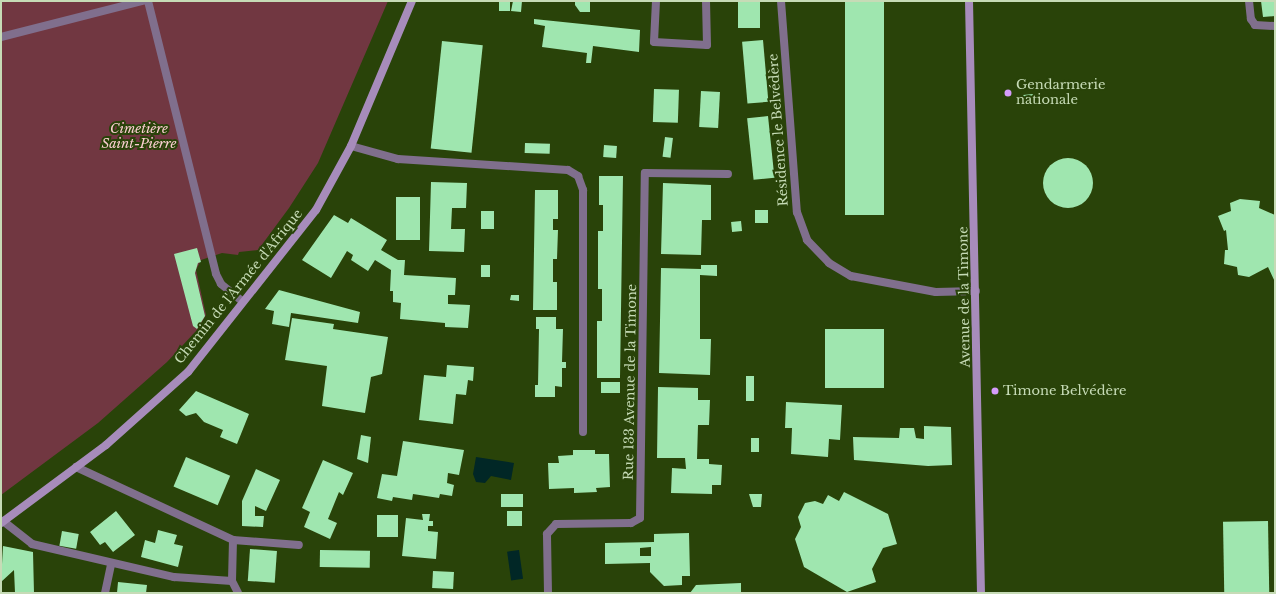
<!DOCTYPE html>
<meta charset="utf-8">
<style>
body{margin:0}
#map{position:relative;width:1276px;height:594px;overflow:hidden;background:#294309;font-family:"Libre Baskerville",serif}
div>[style]{position:absolute}
.green>*{inset:0;background:#713741}
.water>*{inset:0;background:#012726;transform-origin:0 0}
.building>*{inset:0;background:#9fe6af;transform-origin:0 0}
.round{border-radius:50%}
.lane>*{height:8px;margin:-4px;padding:0 4px;transform-origin:4px;border-radius:4px;background:#806f8d}
.street>*{height:8px;margin:-4px;padding:0 4px;transform-origin:4px;border-radius:4px;background:#806f8d}
.secondary>*{height:8px;margin:-4px;padding:0 4px;transform-origin:4px;border-radius:4px;background:#a78cbb}
.dots>*{width:11px;height:11px;translate:-50% -50%;box-sizing:border-box;border:2px solid #294309;border-radius:50%}
span{translate:-50% -50%;white-space:nowrap;text-align:center;line-height:1.15;-webkit-text-stroke:4px #294309;paint-order:stroke}
.poi-label{font-size:13px;color:#c6dbb6}
.left{translate:0 -50%;text-align:left}
.park-label{font-size:13px;color:#fecfd4;font-style:italic}
.street-label{font-size:13px;color:#c6dbb6}
.frame{position:absolute;inset:0;border:2px solid #c6dbb6;pointer-events:none}
</style>
<div id="map">
<div class="green">
<i style="clip-path:polygon(1px 1px,388px 1px,318px 163px,289px 208px,258px 250px,239px 252px,238px 255px,222px 253px,201px 260px,196px 270px,206px 315px,197px 330px,167px 362px,98px 423px,1px 495px)"></i>
</div>
<div class="water">
<i style="clip-path:polygon(476px 457px,514px 463px,511px 480px,491px 476px,485px 483px,476px 482px,473px 474px)"></i>
<i style="left:519px;top:550px;width:29px;height:12px;rotate:82deg"></i>
</div>
<div class="building">
<i style="left:499px;top:1px;width:11px;height:10px"></i>
<i style="clip-path:polygon(513px 1px,522px 1px,521px 12px,511px 11px)"></i>
<i style="clip-path:polygon(575px 1px,590px 1px,590px 12px,580px 12px,575px 5px)"></i>
<i style="left:738px;top:1px;width:22px;height:27px"></i>
<i style="left:845px;top:1px;width:39px;height:214px"></i>
<i style="clip-path:polygon(1261px 1px,1275px 1px,1275px 16px,1263px 17px)"></i>
<i style="clip-path:polygon(534px 19px,640px 30px,639px 52px,593px 46px,591px 63px,586px 63px,587px 53px,542px 47px,545px 26px,534px 24px)"></i>
<i style="left:763px;top:40px;width:62px;height:21px;rotate:85deg"></i>
<i style="left:442px;top:41px;width:41px;height:108px;rotate:6deg"></i>
<i style="left:654px;top:89px;width:25px;height:33px;rotate:2deg"></i>
<i style="left:701px;top:91px;width:19px;height:36px;rotate:3deg"></i>
<i style="clip-path:polygon(1033px 94px,1033px 101px,1023px 101px,1023px 95px)"></i>
<i style="left:768px;top:116px;width:62px;height:21px;rotate:84deg"></i>
<i style="left:665px;top:137px;width:8px;height:20px;rotate:7deg"></i>
<i style="left:525px;top:143px;width:25px;height:10px;rotate:2deg"></i>
<i style="left:604px;top:145px;width:13px;height:12px;rotate:4deg"></i>
<i class="round" style="left:1043px;top:158px;width:50px;height:50px"></i>
<i style="clip-path:polygon(599px 176px,623px 176px,620px 378px,597px 378px,597px 321px,602px 321px,602px 289px,598px 289px,598px 231px,603px 231px,603px 205px,599px 205px)"></i>
<i style="clip-path:polygon(431px 182px,467px 183px,466px 208px,452px 208px,451px 229px,465px 229px,464px 252px,429px 251px)"></i>
<i style="clip-path:polygon(663px 183px,711px 185px,711px 220px,702px 220px,701px 255px,661px 254px)"></i>
<i style="clip-path:polygon(535px 190px,558px 190px,558px 219px,553px 219px,553px 230px,558px 230px,557px 259px,553px 259px,553px 282px,557px 282px,557px 310px,533px 310px)"></i>
<i style="left:396px;top:197px;width:24px;height:43px"></i>
<i style="clip-path:polygon(1240px 199px,1260px 201px,1259px 208px,1275px 215px,1275px 282px,1268px 267px,1249px 277px,1238px 275px,1237px 267px,1224px 264px,1225px 250px,1228px 250px,1226px 230px,1224px 231px,1218px 216px,1231px 211px,1230px 203px)"></i>
<i style="left:768px;top:210px;width:13px;height:13px;rotate:90deg"></i>
<i style="left:481px;top:211px;width:13px;height:18px"></i>
<i style="clip-path:polygon(334px 215px,348px 223px,351px 218px,387px 240px,381px 250px,398px 260px,405px 260px,404px 275px,456px 278px,455px 295px,448px 295px,448px 304px,470px 305px,468px 328px,445px 327px,445px 323px,400px 319px,401px 303px,393px 302px,393px 291px,390px 291px,391px 270px,375px 260px,368px 271px,351px 260px,353px 255px,347px 251px,331px 278px,302px 260px)"></i>
<i style="left:741px;top:221px;width:10px;height:10px;rotate:84deg"></i>
<i style="clip-path:polygon(197px 248px,201px 262px,198px 263px,195px 273px,205px 316px,197px 329px,193px 326px,174px 254px)"></i>
<i style="left:481px;top:265px;width:9px;height:12px"></i>
<i style="clip-path:polygon(701px 265px,717px 265px,717px 276px,700px 275px,700px 339px,711px 339px,710px 375px,659px 373px,661px 268px,701px 269px)"></i>
<i style="clip-path:polygon(279px 290px,360px 312px,358px 323px,291px 313px,289px 327px,272px 324px,274px 311px,265px 309px)"></i>
<i style="clip-path:polygon(511px 295px,519px 295px,519px 301px,510px 300px)"></i>
<i style="clip-path:polygon(536px 317px,556px 317px,556px 329px,563px 329px,562px 362px,566px 362px,566px 368px,562px 368px,562px 387px,555px 386px,555px 397px,535px 397px,535px 385px,538px 385px,539px 329px,536px 329px)"></i>
<i style="clip-path:polygon(292px 318px,334px 324px,333px 329px,388px 337px,382px 374px,371px 377px,365px 413px,322px 406px,327px 366px,285px 360px)"></i>
<i style="left:825px;top:329px;width:59px;height:59px"></i>
<i style="clip-path:polygon(447px 365px,474px 367px,473px 381px,468px 380px,466px 395px,456px 394px,453px 424px,419px 420px,424px 375px,446px 377px)"></i>
<i style="left:746px;top:376px;width:8px;height:25px"></i>
<i style="left:601px;top:382px;width:19px;height:11px"></i>
<i style="clip-path:polygon(658px 387px,698px 388px,698px 400px,710px 400px,709px 425px,698px 425px,697px 459px,709px 459px,709px 464px,722px 465px,721px 485px,712px 485px,712px 494px,671px 493px,672px 468px,686px 469px,685px 458px,657px 458px)"></i>
<i style="clip-path:polygon(196px 391px,249px 414px,237px 444px,220px 437px,223px 430px,204px 422px,196px 413px,186px 416px,179px 410px)"></i>
<i style="clip-path:polygon(786px 402px,842px 405px,840px 440px,829px 439px,828px 457px,791px 454px,792px 428px,785px 428px)"></i>
<i style="clip-path:polygon(924px 426px,951px 427px,952px 465px,928px 466px,854px 460px,853px 437px,899px 438px,900px 428px,914px 428px,916px 438px,924px 439px)"></i>
<i style="clip-path:polygon(361px 435px,371px 437px,368px 463px,357px 459px)"></i>
<i style="left:751px;top:438px;width:8px;height:14px"></i>
<i style="clip-path:polygon(403px 441px,464px 450px,459px 475px,448px 473px,447px 483px,454px 485px,452px 496px,440px 494px,439px 498px,413px 494px,412px 500px,393px 497px,392px 501px,377px 498px,382px 474px,397px 476px)"></i>
<i style="clip-path:polygon(573px 450px,595px 450px,595px 454px,609px 454px,610px 487px,596px 488px,597px 492px,574px 493px,574px 488px,549px 489px,548px 463px,559px 463px,558px 456px,573px 455px)"></i>
<i style="left:186px;top:457px;width:48px;height:32px;rotate:23deg"></i>
<i style="clip-path:polygon(323px 460px,353px 473px,343px 495px,339px 492px,328px 519px,337px 523px,330px 539px,304px 527px,310px 512px,302px 508px)"></i>
<i style="clip-path:polygon(256px 469px,280px 480px,266px 511px,255px 506px,255px 516px,264px 516px,263px 527px,242px 526px,242px 501px)"></i>
<i style="clip-path:polygon(844px 492px,888px 514px,897px 544px,883px 548px,872px 569px,876px 582px,847px 592px,804px 567px,795px 539px,801px 527px,798px 517px,805px 503px,815px 501px,823px 504px,828px 495px,839px 501px)"></i>
<i style="left:501px;top:494px;width:22px;height:13px"></i>
<i style="clip-path:polygon(749px 494px,762px 494px,761px 507px,753px 507px)"></i>
<i style="clip-path:polygon(116px 511px,135px 535px,113px 552px,105px 542px,100px 545px,90px 532px)"></i>
<i style="left:522px;top:511px;width:15px;height:15px;rotate:90deg"></i>
<i style="clip-path:polygon(422px 514px,430px 514px,429px 521px,433px 521px,433px 526px,428px 526px,428px 531px,438px 532px,436px 559px,402px 556px,406px 518px,423px 520px)"></i>
<i style="left:377px;top:515px;width:21px;height:22px"></i>
<i style="left:1268px;top:521px;width:72px;height:45px;rotate:89deg"></i>
<i style="clip-path:polygon(158px 530px,177px 535px,174px 544px,183px 546px,178px 567px,141px 557px,145px 540px,155px 543px)"></i>
<i style="left:62px;top:531px;width:17px;height:15px;rotate:10deg"></i>
<i style="clip-path:polygon(evenodd,689px 533px,690px 576px,682px 576px,682px 585px,664px 586px,650px 572px,650px 563px,605px 564px,605px 543px,654px 542px,654px 534px,689px 533px,651px 547px,651px 556px,640px 556px,640px 548px,651px 547px)"></i>
<i style="clip-path:polygon(3px 546px,33px 552px,34px 593px,15px 593px,14px 570px,1px 582px)"></i>
<i style="left:250px;top:549px;width:27px;height:32px;rotate:4deg"></i>
<i style="left:320px;top:550px;width:50px;height:17px;rotate:1deg"></i>
<i style="left:433px;top:571px;width:21px;height:17px;rotate:3deg"></i>
<i style="clip-path:polygon(118px 582px,147px 585px,146px 593px,117px 593px)"></i>
<i style="clip-path:polygon(741px 583px,741px 593px,690px 593px,696px 585px)"></i>
</div>
<div class="lane">
<i style="left:148px;top:1px;width:281px;rotate:76deg"></i>
<i style="left:216px;top:274px;width:11px;rotate:63deg"></i>
<i style="left:221px;top:284px;width:28px;rotate:39deg"></i>
<i style="left:656px;top:1px;width:41px;rotate:92.8deg"></i>
<i style="left:654px;top:42px;width:53px;rotate:3.2deg"></i>
<i style="left:707px;top:45px;width:44px;rotate:-91.3deg"></i>
<i style="left:781px;top:1px;width:212px;rotate:85.7deg"></i>
<i style="left:797px;top:212px;width:30px;rotate:70deg"></i>
<i style="left:807px;top:240px;width:32px;rotate:46deg"></i>
<i style="left:829px;top:263px;width:26px;rotate:31deg"></i>
<i style="left:851px;top:276px;width:86px;rotate:10.7deg"></i>
<i style="left:936px;top:292px;width:40px;rotate:-1.4deg"></i>
<i style="left:1249px;top:1px;width:18px;rotate:84deg"></i>
<i style="left:1251px;top:19px;width:7px;rotate:56deg"></i>
<i style="left:1255px;top:25px;width:20px;rotate:3deg"></i>
<i style="left:1px;top:37px;width:146px;rotate:-14.3deg"></i>
<i style="left:76px;top:467px;width:173px;rotate:24.9deg"></i>
<i style="left:233px;top:540px;width:66px;rotate:4.3deg"></i>
<i style="left:3px;top:521px;width:37px;rotate:38deg"></i>
<i style="left:32px;top:544px;width:146px;rotate:13.1deg"></i>
<i style="left:174px;top:577px;width:58px;rotate:3.9deg"></i>
<i style="left:233px;top:540px;width:41px;rotate:91.4deg"></i>
<i style="left:232px;top:581px;width:13px;rotate:63deg"></i>
<i style="left:105px;top:593px;width:30px;rotate:-78deg"></i>
</div>
<div class="street">
<i style="left:351px;top:146px;width:49px;rotate:15.5deg"></i>
<i style="left:398px;top:159px;width:170px;rotate:3.7deg"></i>
<i style="left:568px;top:170px;width:12px;rotate:31deg"></i>
<i style="left:578px;top:176px;width:15px;rotate:70deg"></i>
<i style="left:583px;top:190px;width:242px;rotate:90deg"></i>
<i style="left:548px;top:593px;width:59px;rotate:-91deg"></i>
<i style="left:547px;top:534px;width:13px;rotate:-48deg"></i>
<i style="left:556px;top:524px;width:75px;rotate:-0.8deg"></i>
<i style="left:631px;top:523px;width:10px;rotate:-29deg"></i>
<i style="left:640px;top:518px;width:345px;rotate:-89.2deg"></i>
<i style="left:645px;top:173px;width:83px;rotate:0.7deg"></i>
</div>
<div class="secondary">
<i style="left:969px;top:1px;width:592px;rotate:88.84deg"></i>
<i style="left:1px;top:523px;width:131px;rotate:-36.6deg"></i>
<i style="left:106px;top:445px;width:110px;rotate:-41.7deg"></i>
<i style="left:188px;top:372px;width:206px;rotate:-51.7deg"></i>
<i style="left:316px;top:210px;width:73px;rotate:-61.3deg"></i>
<i style="left:351px;top:146px;width:157px;rotate:-67.2deg"></i>
</div>
<div class="dots">
<i style="left:1008px;top:93px;background:#d59cfb"></i>
<i style="left:995px;top:391px;background:#d59cfb"></i>
</div>
<div class="poi-label">
<span class="left" style="left:1016px;top:93px">Gendarmerie<br>nationale</span>
<span class="left" style="left:1003px;top:391px">Timone Belvédère</span>
</div>
<div class="park-label">
<span style="left:139px;top:137px">Cimetière<br>Saint-Pierre</span>
</div>
<div class="street-label">
<span style="left:779px;top:130px;rotate:-94deg">Résidence le Belvédère</span>
<span style="left:239px;top:287px;rotate:-51deg">Chemin de l'Armée d'Afrique</span>
<span style="left:965px;top:297px;rotate:-91deg">Avenue de la Timone</span>
<span style="left:631px;top:382px;rotate:-89deg">Rue 133 Avenue de la Timone</span>
</div>
<div class="frame"></div>
</div>
